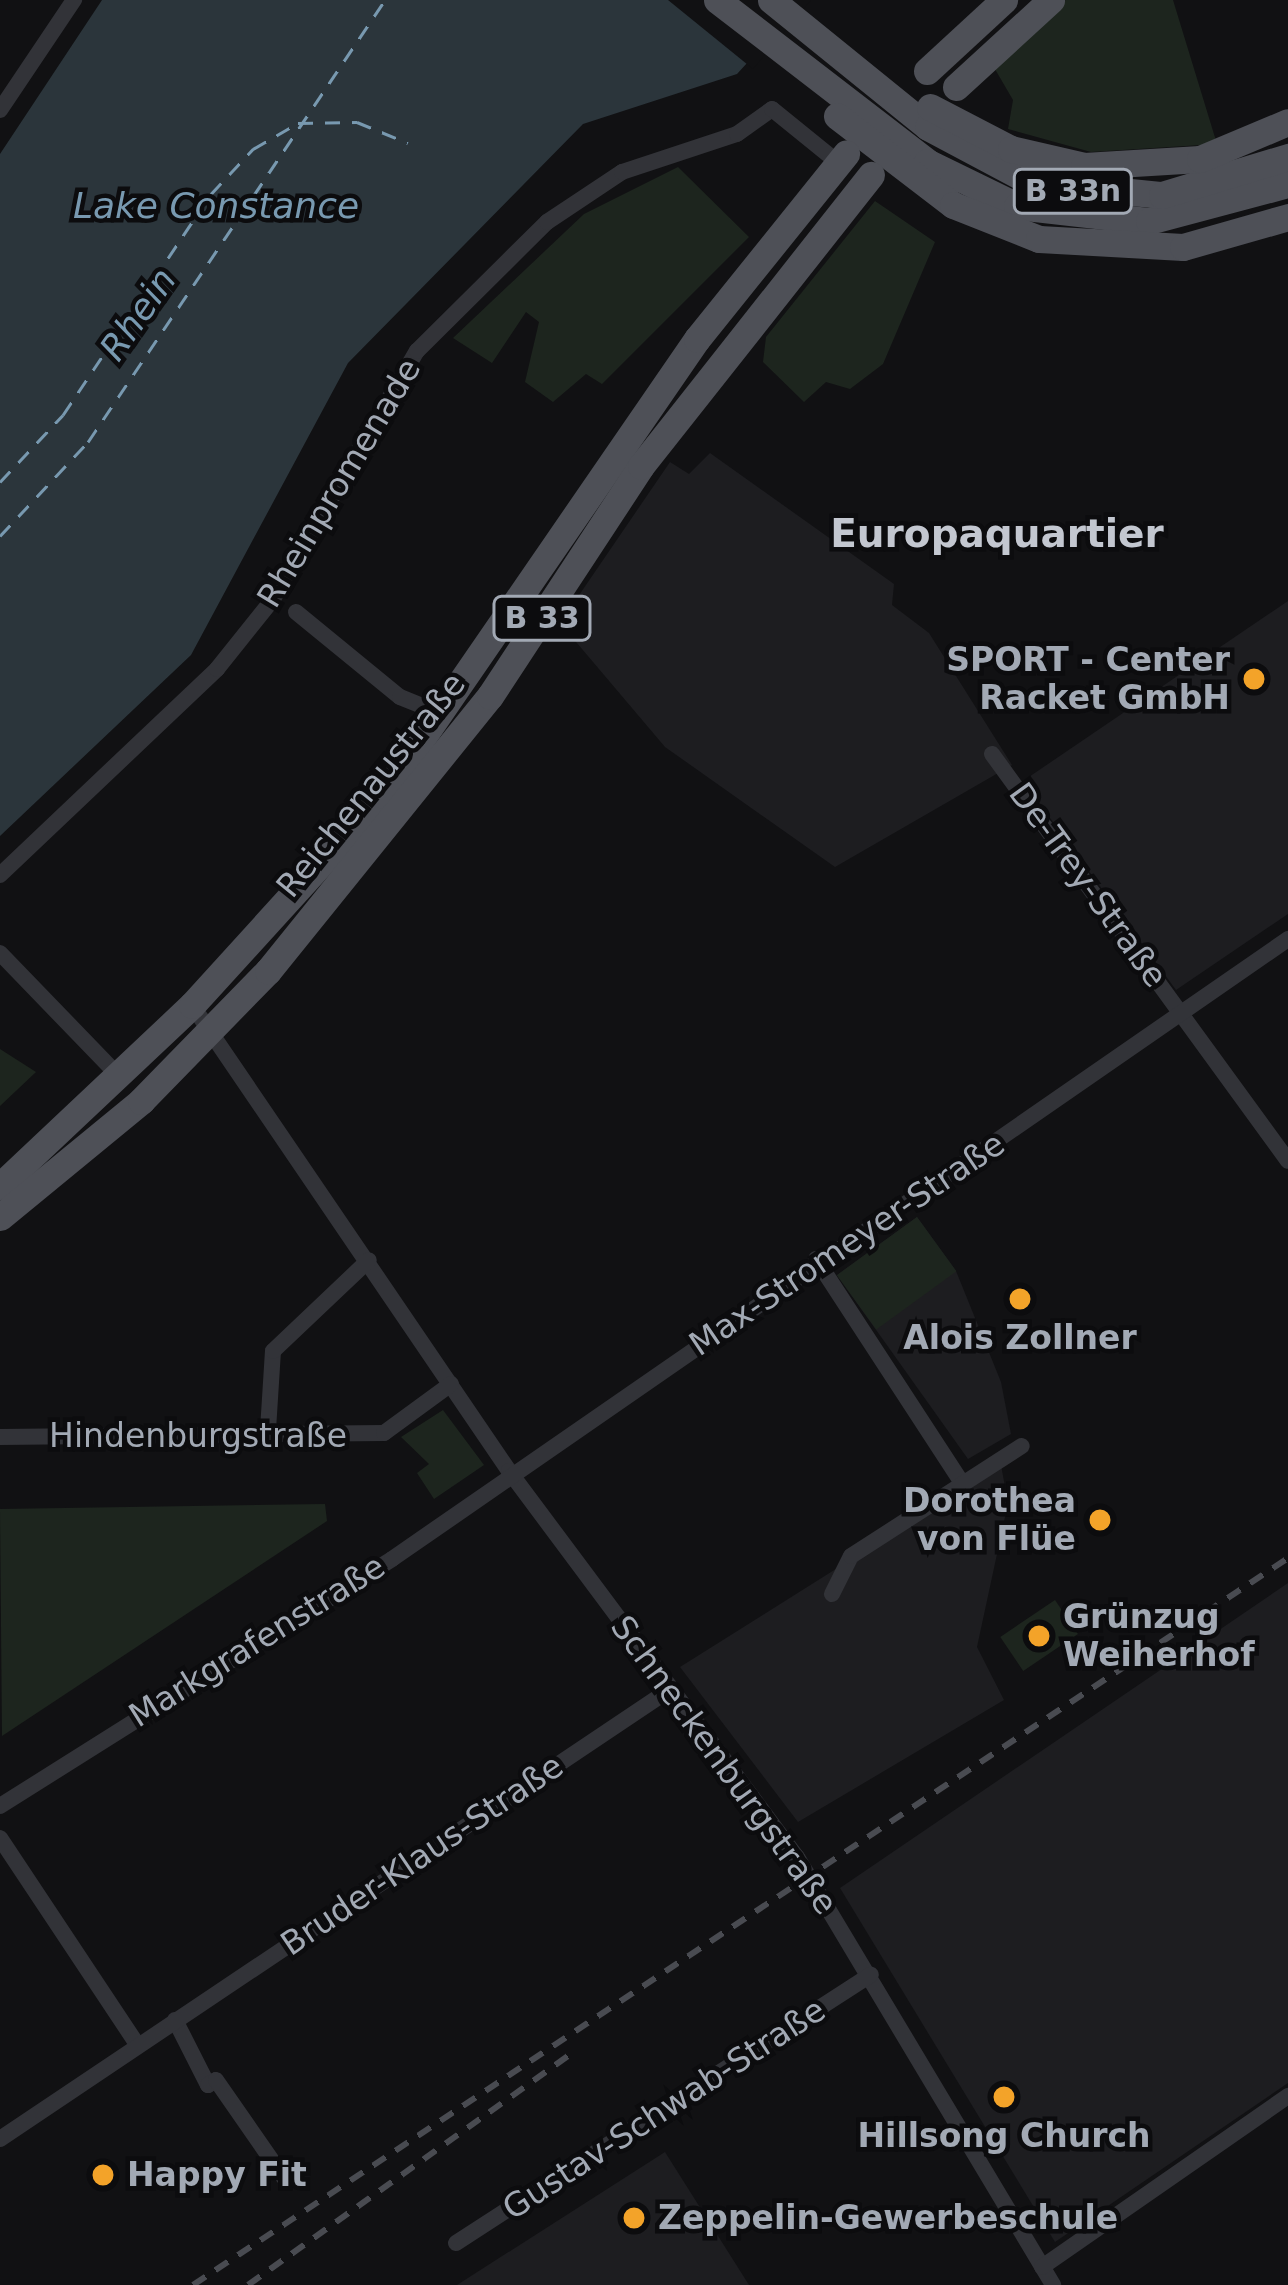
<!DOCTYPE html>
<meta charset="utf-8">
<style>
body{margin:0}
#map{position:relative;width:1288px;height:2285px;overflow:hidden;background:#111113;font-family:"DejaVu Sans",sans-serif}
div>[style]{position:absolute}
.built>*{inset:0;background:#1d1d20}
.green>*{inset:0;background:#1d251e;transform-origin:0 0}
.water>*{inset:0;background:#2b353b}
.pier>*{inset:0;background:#111113}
.ferry>*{height:3px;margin-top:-1.5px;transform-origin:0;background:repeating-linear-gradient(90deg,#7899b0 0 15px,transparent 0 27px)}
.street>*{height:16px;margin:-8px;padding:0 8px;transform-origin:8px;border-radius:8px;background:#323338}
.primary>*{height:27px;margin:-13.5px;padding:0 13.5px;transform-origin:13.5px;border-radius:13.5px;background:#4e5057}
.rail>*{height:6px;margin-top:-3px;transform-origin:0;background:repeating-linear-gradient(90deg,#494b51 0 15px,transparent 0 27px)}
.dots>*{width:33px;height:33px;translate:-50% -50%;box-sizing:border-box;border:6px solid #0c0c0e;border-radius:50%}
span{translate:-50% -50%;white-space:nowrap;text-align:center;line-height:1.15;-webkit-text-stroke:9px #0c0c0e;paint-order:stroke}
.shield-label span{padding:3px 9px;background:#0c0c0e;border:3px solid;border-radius:9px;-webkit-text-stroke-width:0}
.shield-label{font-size:30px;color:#a2a9b4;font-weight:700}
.street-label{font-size:33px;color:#a2a9b4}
.poi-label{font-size:33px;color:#a2a9b4;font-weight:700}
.right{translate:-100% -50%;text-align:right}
.left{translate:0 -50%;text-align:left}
.water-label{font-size:36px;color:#7899b0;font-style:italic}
.quarter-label{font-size:39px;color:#c3c7d0;font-weight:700}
</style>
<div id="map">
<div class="built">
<i style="clip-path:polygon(710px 453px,894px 584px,892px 605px,929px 633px,1012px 765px,835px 867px,665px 747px,560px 623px,670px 462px,689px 474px)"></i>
<i style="clip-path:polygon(1288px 601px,1288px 914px,1176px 990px,1023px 781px)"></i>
<i style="clip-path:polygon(917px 1217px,956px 1271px,1001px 1382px,1011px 1434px,968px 1459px,837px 1275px)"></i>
<i style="clip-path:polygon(1001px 1465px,1008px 1503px,977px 1647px,1004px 1700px,798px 1822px,680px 1667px)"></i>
<i style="clip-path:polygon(1288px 1583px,1288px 2083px,1055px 2242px,840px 1888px)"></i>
<i style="clip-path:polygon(665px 2152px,749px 2285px,457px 2285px)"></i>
</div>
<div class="green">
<i style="clip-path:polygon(1066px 0,1173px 0,1217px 144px,1091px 152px,1008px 129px,1013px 100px,992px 64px)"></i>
<i style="clip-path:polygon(678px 167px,749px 237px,602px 384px,586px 374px,553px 402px,525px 382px,539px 322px,526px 312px,492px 363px,453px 338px,584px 214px)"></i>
<i style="clip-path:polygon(875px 201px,935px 242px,883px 364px,850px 389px,826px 382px,804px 402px,763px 362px,766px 337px)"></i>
<i style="clip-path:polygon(0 1049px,36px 1072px,0 1106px)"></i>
<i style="left:917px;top:1217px;width:67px;height:99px;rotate:54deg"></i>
<i style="clip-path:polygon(443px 1410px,484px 1465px,434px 1499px,417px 1473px,429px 1464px,401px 1437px)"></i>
<i style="clip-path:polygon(325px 1504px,327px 1521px,2px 1736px,0 1509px)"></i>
<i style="left:1055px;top:1600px;width:41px;height:66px;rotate:56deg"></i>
</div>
<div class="water">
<i style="clip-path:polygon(102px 0,805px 0,737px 74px,583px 124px,348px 363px,191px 655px,0 836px,0 154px)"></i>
</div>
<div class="pier">
<i style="clip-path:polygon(668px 0,811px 0,753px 69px)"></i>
</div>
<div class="ferry">
<i style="left:0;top:482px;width:92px;rotate:-46.8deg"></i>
<i style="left:63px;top:415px;width:266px;rotate:-56.2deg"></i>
<i style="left:211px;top:194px;width:62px;rotate:-47deg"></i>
<i style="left:253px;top:149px;width:52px;rotate:-30deg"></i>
<i style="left:298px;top:123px;width:59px;rotate:-1deg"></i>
<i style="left:357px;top:122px;width:55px;rotate:22.4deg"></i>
<i style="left:0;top:536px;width:129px;rotate:-46.9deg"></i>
<i style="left:88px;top:442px;width:533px;rotate:-56.1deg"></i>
</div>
<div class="street">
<i style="left:0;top:110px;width:133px;rotate:-56.1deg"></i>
<i style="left:296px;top:612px;width:134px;rotate:39.3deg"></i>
<i style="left:400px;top:697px;width:35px;rotate:22deg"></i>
<i style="left:992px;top:754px;width:503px;rotate:53.97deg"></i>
<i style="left:0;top:875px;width:299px;rotate:-43.5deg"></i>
<i style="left:217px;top:669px;width:90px;rotate:-51.3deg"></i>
<i style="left:273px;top:599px;width:287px;rotate:-59.9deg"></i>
<i style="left:417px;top:351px;width:183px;rotate:-44.8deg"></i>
<i style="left:547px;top:222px;width:90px;rotate:-33.7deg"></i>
<i style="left:622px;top:172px;width:121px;rotate:-18.3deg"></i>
<i style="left:737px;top:134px;width:43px;rotate:-35.5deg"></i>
<i style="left:772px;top:109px;width:75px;rotate:39deg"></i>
<i style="left:0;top:953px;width:170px;rotate:46deg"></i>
<i style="left:192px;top:1005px;width:564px;rotate:55.77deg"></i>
<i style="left:509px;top:1471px;width:482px;rotate:53.3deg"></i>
<i style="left:797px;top:1857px;width:499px;rotate:59.1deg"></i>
<i style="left:816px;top:1259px;width:267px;rotate:56.9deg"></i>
<i style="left:268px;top:1430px;width:79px;rotate:-86.4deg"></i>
<i style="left:273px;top:1351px;width:132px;rotate:-43.5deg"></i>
<i style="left:0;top:1437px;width:384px;rotate:-0.6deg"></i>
<i style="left:384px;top:1433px;width:83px;rotate:-36.2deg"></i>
<i style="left:832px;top:1594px;width:42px;rotate:-63.4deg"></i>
<i style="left:851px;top:1556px;width:203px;rotate:-32.8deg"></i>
<i style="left:0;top:1806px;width:463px;rotate:-32.2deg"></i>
<i style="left:392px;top:1559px;width:1090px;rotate:-34.68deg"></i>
<i style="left:0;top:1838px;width:247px;rotate:56.4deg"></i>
<i style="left:175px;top:2020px;width:73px;rotate:63.1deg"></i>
<i style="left:208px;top:2085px;width:9px;rotate:-32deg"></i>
<i style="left:216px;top:2080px;width:119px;rotate:55.2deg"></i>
<i style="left:0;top:2139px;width:806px;rotate:-33.87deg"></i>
<i style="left:456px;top:2243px;width:494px;rotate:-32.9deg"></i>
<i style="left:1042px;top:2267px;width:300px;rotate:-34.8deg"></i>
</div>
<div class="primary">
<i style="left:717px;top:0;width:265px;rotate:37.6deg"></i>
<i style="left:927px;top:162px;width:100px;rotate:26.1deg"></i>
<i style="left:1017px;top:206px;width:133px;rotate:6.5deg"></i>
<i style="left:1149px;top:221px;width:144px;rotate:-14.9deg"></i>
<i style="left:771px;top:0;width:202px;rotate:39deg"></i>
<i style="left:928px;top:127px;width:117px;rotate:28.1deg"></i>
<i style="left:1031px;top:182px;width:132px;rotate:5.7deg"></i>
<i style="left:1162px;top:195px;width:132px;rotate:-16.8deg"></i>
<i style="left:927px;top:71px;width:105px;rotate:-42.7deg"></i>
<i style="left:956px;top:87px;width:129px;rotate:-42.5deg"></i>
<i style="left:930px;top:107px;width:91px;rotate:27.4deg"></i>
<i style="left:1011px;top:149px;width:75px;rotate:13.1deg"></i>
<i style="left:1084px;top:166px;width:116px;rotate:-3.5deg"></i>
<i style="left:1200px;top:159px;width:95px;rotate:-22.8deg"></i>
<i style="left:837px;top:116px;width:146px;rotate:37.5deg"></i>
<i style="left:953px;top:205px;width:92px;rotate:21.6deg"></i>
<i style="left:1039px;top:239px;width:144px;rotate:3.2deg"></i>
<i style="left:1183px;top:247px;width:109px;rotate:-15.9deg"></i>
<i style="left:0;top:1186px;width:264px;rotate:-43.3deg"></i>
<i style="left:192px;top:1005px;width:284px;rotate:-47.7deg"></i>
<i style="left:383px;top:795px;width:554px;rotate:-55.45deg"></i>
<i style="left:697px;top:339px;width:238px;rotate:-51.2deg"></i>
<i style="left:0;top:1217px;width:183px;rotate:-39.4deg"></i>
<i style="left:141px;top:1101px;width:182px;rotate:-45.7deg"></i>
<i style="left:268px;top:971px;width:353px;rotate:-51.1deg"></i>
<i style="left:490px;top:696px;width:275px;rotate:-56.7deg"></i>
<i style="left:641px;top:466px;width:371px;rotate:-51.7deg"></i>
</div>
<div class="rail">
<i style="left:193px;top:2285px;width:1314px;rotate:-33.58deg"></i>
<i style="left:248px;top:2285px;width:402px;rotate:-35.6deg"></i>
</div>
<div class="dots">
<i style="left:1254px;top:679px;background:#f3a329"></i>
<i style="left:1020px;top:1299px;background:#f3a329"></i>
<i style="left:1100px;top:1520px;background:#f3a329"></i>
<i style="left:1039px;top:1636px;background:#f3a329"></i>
<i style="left:1004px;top:2097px;background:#f3a329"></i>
<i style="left:103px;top:2175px;background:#f3a329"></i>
<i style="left:634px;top:2218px;background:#f3a329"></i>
</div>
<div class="shield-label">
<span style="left:1073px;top:191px">B 33n</span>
<span style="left:542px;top:618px">B 33</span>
</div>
<div class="street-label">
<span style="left:339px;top:483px;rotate:-59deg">Rheinpromenade</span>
<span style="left:371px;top:785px;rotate:-51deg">Reichenaustraße</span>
<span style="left:1088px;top:885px;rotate:54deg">De-Trey-Straße</span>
<span style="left:847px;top:1244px;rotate:-34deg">Max-Stromeyer-Straße</span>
<span style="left:198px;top:1436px">Hindenburgstraße</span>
<span style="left:257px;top:1641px;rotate:-32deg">Markgrafenstraße</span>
<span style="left:724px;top:1765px;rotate:54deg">Schneckenburgstraße</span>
<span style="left:422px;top:1855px;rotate:-34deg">Bruder-Klaus-Straße</span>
<span style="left:664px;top:2109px;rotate:-33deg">Gustav-Schwab-Straße</span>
</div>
<div class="poi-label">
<span class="right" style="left:1230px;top:679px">SPORT - Center<br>Racket GmbH</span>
<span style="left:1020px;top:1338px">Alois Zollner</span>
<span class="right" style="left:1076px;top:1520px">Dorothea<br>von Flüe</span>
<span class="left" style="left:1063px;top:1636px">Grünzug<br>Weiherhof</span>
<span style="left:1004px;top:2136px">Hillsong Church</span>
<span class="left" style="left:127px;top:2175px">Happy Fit</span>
<span class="left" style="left:658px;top:2218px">Zeppelin-Gewerbeschule</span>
</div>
<div class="water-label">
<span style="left:216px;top:206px">Lake Constance</span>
<span style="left:138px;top:314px;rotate:-55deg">Rhein</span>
</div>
<div class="quarter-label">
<span style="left:997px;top:534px">Europaquartier</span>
</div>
</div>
